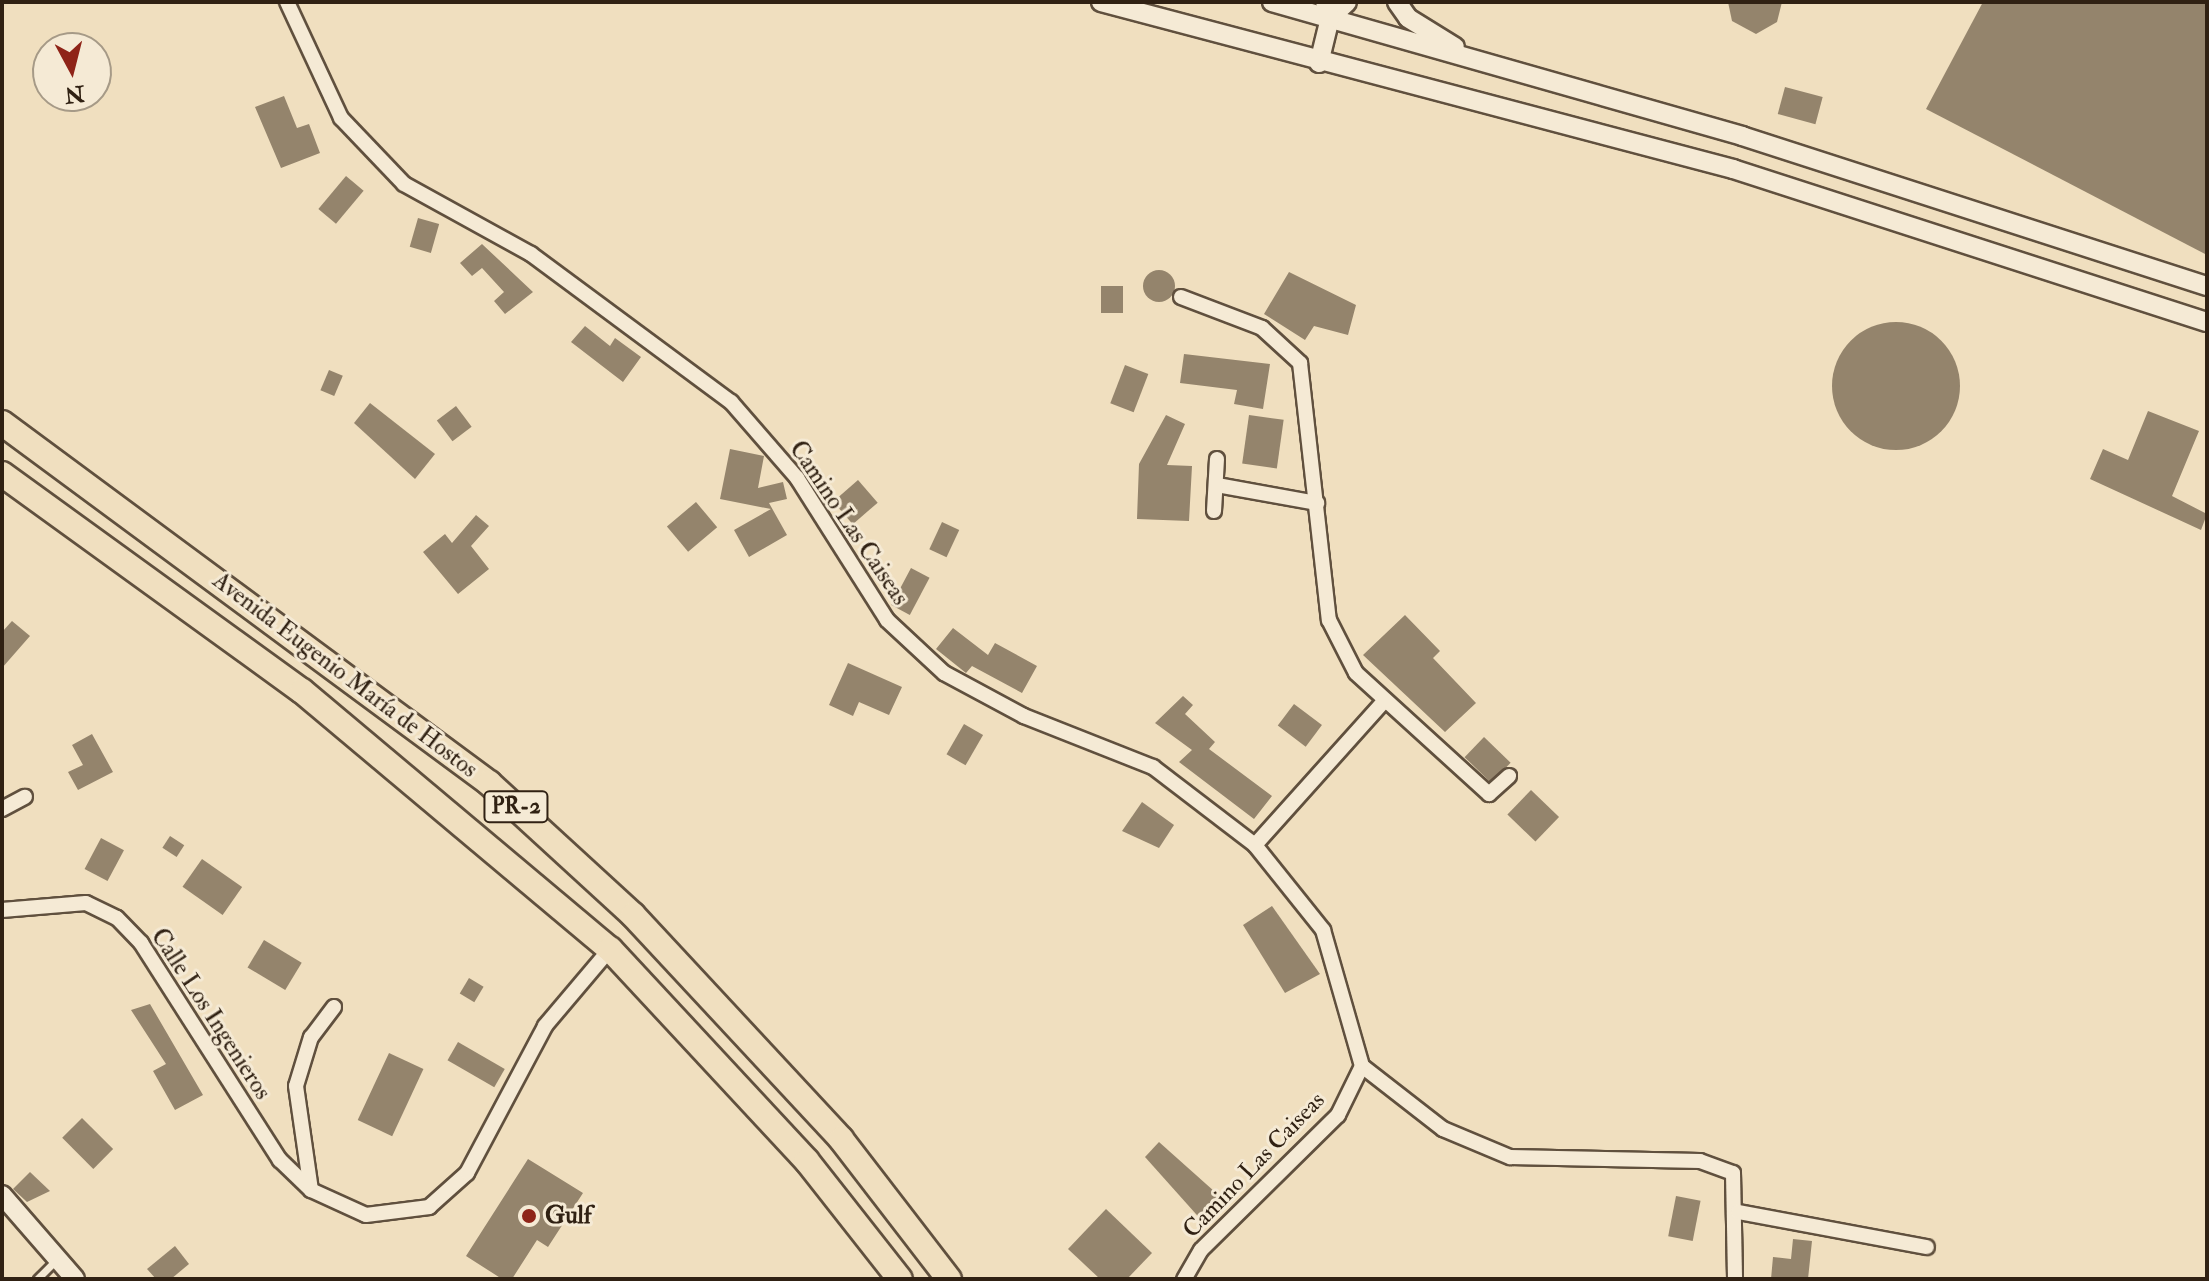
<!DOCTYPE html>
<meta charset="utf-8">
<style>
body{margin:0}
#map{position:relative;width:2209px;height:1281px;overflow:hidden;background:#f0dfbf;font-family:"IM FELL Double Pica",serif}
div>[style]{position:absolute}
.building>*{inset:0;background:#94846c;transform-origin:0 0}
.round{border-radius:50%}
.roads{filter:drop-shadow(2px 0 #60503e) drop-shadow(-2px 0 #60503e) drop-shadow(0 2px #60503e) drop-shadow(0 -2px #60503e)}
.service>*{height:7px;margin:-3.5px;padding:0 3.5px;transform-origin:3.5px;border-radius:3.5px;background:#f5ead5}
.minor>*{height:14px;margin:-7px;padding:0 7px;transform-origin:7px;border-radius:7px;background:#f5ead5}
.tertiary>*{height:18px;margin:-9px;padding:0 9px;transform-origin:9px;border-radius:9px;background:#f5ead5}
.trunk>*{height:24px;margin:-12px;padding:0 12px;transform-origin:12px;border-radius:12px;background:#f0dfbf}
.dots>*{width:22px;height:22px;translate:-50% -50%;box-sizing:border-box;border:4px solid #f5ead5;border-radius:50%}
span{translate:-50% -50%;white-space:nowrap;text-align:center;line-height:1.15;-webkit-text-stroke:6px #f5ead5;paint-order:stroke}
.shield-label span{padding:2px 6px;background:#f5ead5;border:2px solid;border-radius:6px;-webkit-text-stroke-width:0}
.shield-label{font-size:22px;color:#302113;font-weight:700}
.street-label{font-size:24px;color:#302113}
.poi-label{font-size:24px;color:#302113;font-weight:700}
.left{translate:0 -50%;text-align:left}
.frame{position:absolute;inset:0;border:4px solid #302113;pointer-events:none}
.north{position:absolute;left:32px;top:32px;width:80px;height:80px;box-sizing:border-box;background:#f5ead5;border:2px solid #a69a87;border-radius:50%;rotate:173deg;font-size:22px;font-weight:700;line-height:32px;text-align:center;color:#302113}
.north::after{content:'';display:block;margin:auto;width:28px;height:36px;background:#8f2418;clip-path:polygon(50% 0,100% 100%,50% 72%,0 100%)}
</style>
<div id="map">
<div class="building">
<i style="clip-path:polygon(1728px 2px,1782px 2px,1777px 22px,1756px 34px,1732px 21px)"></i>
<i style="clip-path:polygon(1983px 2px,2207px 2px,2207px 255px,1926px 109px)"></i>
<i style="left:1785px;top:87px;width:39px;height:28px;rotate:15deg"></i>
<i style="clip-path:polygon(284px 96px,297px 128px,309px 124px,320px 153px,281px 168px,255px 107px)"></i>
<i style="left:346px;top:176px;width:23px;height:43px;rotate:40deg"></i>
<i style="left:418px;top:218px;width:22px;height:30px;rotate:16deg"></i>
<i style="clip-path:polygon(482px 244px,533px 292px,505px 314px,494px 301px,504px 292px,482px 268px,472px 276px,460px 263px)"></i>
<i class="round" style="left:1143px;top:270px;width:32px;height:32px"></i>
<i style="clip-path:polygon(1289px 272px,1356px 305px,1348px 335px,1314px 326px,1305px 340px,1264px 314px)"></i>
<i style="left:1101px;top:286px;width:22px;height:27px"></i>
<i class="round" style="left:1832px;top:322px;width:128px;height:128px"></i>
<i style="clip-path:polygon(585px 326px,610px 346px,615px 338px,641px 357px,623px 382px,571px 342px)"></i>
<i style="clip-path:polygon(1184px 354px,1270px 364px,1263px 409px,1234px 404px,1237px 390px,1180px 383px)"></i>
<i style="left:1125px;top:365px;width:25px;height:41px;rotate:21deg"></i>
<i style="left:329px;top:370px;width:15px;height:22px;rotate:23deg"></i>
<i style="clip-path:polygon(370px 403px,435px 454px,415px 479px,354px 423px)"></i>
<i style="left:456px;top:406px;width:26px;height:24px;rotate:53deg"></i>
<i style="clip-path:polygon(2148px 411px,2199px 431px,2172px 496px,2207px 514px,2201px 530px,2090px 479px,2103px 449px,2128px 460px)"></i>
<i style="clip-path:polygon(1166px 415px,1185px 424px,1167px 465px,1192px 466px,1189px 521px,1137px 519px,1139px 464px)"></i>
<i style="left:1249px;top:415px;width:35px;height:49px;rotate:8deg"></i>
<i style="clip-path:polygon(730px 449px,764px 456px,758px 488px,783px 482px,787px 499px,769px 503px,787px 535px,749px 557px,734px 530px,771px 509px,720px 499px)"></i>
<i style="left:858px;top:480px;width:30px;height:33px;rotate:49deg"></i>
<i style="left:696px;top:502px;width:33px;height:38px;rotate:50deg"></i>
<i style="clip-path:polygon(476px 515px,489px 526px,471px 546px,489px 569px,458px 594px,423px 552px,445px 534px,452px 543px)"></i>
<i style="left:942px;top:522px;width:19px;height:30px;rotate:25deg"></i>
<i style="left:911px;top:568px;width:21px;height:42px;rotate:28deg"></i>
<i style="clip-path:polygon(1405px 615px,1440px 651px,1433px 658px,1476px 703px,1445px 732px,1363px 655px)"></i>
<i style="clip-path:polygon(12px 621px,30px 636px,2px 668px,2px 632px)"></i>
<i style="clip-path:polygon(953px 628px,988px 655px,995px 643px,1037px 666px,1022px 693px,972px 666px,966px 673px,936px 649px)"></i>
<i style="clip-path:polygon(848px 663px,902px 687px,889px 715px,859px 702px,853px 716px,829px 705px)"></i>
<i style="clip-path:polygon(1183px 696px,1193px 705px,1185px 714px,1215px 742px,1209px 749px,1272px 796px,1254px 819px,1179px 762px,1192px 750px,1155px 723px)"></i>
<i style="left:1294px;top:704px;width:35px;height:27px;rotate:37deg"></i>
<i style="left:964px;top:724px;width:22px;height:35px;rotate:30deg"></i>
<i style="clip-path:polygon(92px 734px,113px 772px,78px 790px,68px 772px,83px 765px,72px 745px)"></i>
<i style="left:1484px;top:737px;width:37px;height:28px;rotate:44deg"></i>
<i style="left:1531px;top:790px;width:39px;height:34px;rotate:44deg"></i>
<i style="clip-path:polygon(1142px 802px,1174px 825px,1159px 848px,1122px 831px)"></i>
<i style="left:170px;top:836px;width:17px;height:14px;rotate:33deg"></i>
<i style="left:101px;top:838px;width:26px;height:35px;rotate:28deg"></i>
<i style="left:202px;top:859px;width:49px;height:34px;rotate:35deg"></i>
<i style="clip-path:polygon(1272px 906px,1320px 974px,1285px 993px,1243px 925px)"></i>
<i style="left:264px;top:940px;width:44px;height:32px;rotate:31deg"></i>
<i style="left:469px;top:978px;width:17px;height:18px;rotate:31deg"></i>
<i style="clip-path:polygon(150px 1004px,203px 1095px,175px 1110px,153px 1071px,166px 1064px,131px 1010px)"></i>
<i style="left:458px;top:1042px;width:54px;height:21px;rotate:30deg"></i>
<i style="left:389px;top:1053px;width:38px;height:74px;rotate:25deg"></i>
<i style="left:82px;top:1118px;width:44px;height:28px;rotate:45deg"></i>
<i style="clip-path:polygon(1159px 1142px,1224px 1200px,1204px 1223px,1145px 1157px)"></i>
<i style="clip-path:polygon(528px 1159px,583px 1193px,548px 1247px,537px 1240px,512px 1279px,502px 1279px,466px 1256px)"></i>
<i style="clip-path:polygon(30px 1172px,50px 1191px,27px 1202px,13px 1189px)"></i>
<i style="left:1676px;top:1196px;width:25px;height:41px;rotate:11deg"></i>
<i style="clip-path:polygon(1106px 1209px,1152px 1253px,1127px 1279px,1100px 1279px,1068px 1249px)"></i>
<i style="clip-path:polygon(1793px 1239px,1812px 1241px,1808px 1279px,1771px 1279px,1773px 1257px,1791px 1259px)"></i>
<i style="clip-path:polygon(175px 1246px,189px 1264px,171px 1279px,156px 1279px,147px 1269px)"></i>
</div>
<div class="roads">
<div class="service">
<i style="left:37px;top:1279px;width:28px;rotate:-45deg"></i>
</div>
<div class="minor">
<i style="left:287px;top:2px;width:128px;rotate:65deg"></i>
<i style="left:341px;top:118px;width:91px;rotate:46.3deg"></i>
<i style="left:404px;top:184px;width:145px;rotate:28.9deg"></i>
<i style="left:531px;top:254px;width:249px;rotate:36.5deg"></i>
<i style="left:731px;top:402px;width:101px;rotate:49deg"></i>
<i style="left:797px;top:478px;width:168px;rotate:57.6deg"></i>
<i style="left:887px;top:620px;width:78px;rotate:42.9deg"></i>
<i style="left:944px;top:673px;width:91px;rotate:28.3deg"></i>
<i style="left:1024px;top:716px;width:139px;rotate:21.6deg"></i>
<i style="left:1153px;top:767px;width:128px;rotate:37.4deg"></i>
<i style="left:1255px;top:845px;width:109px;rotate:51.3deg"></i>
<i style="left:1323px;top:930px;width:141px;rotate:74deg"></i>
<i style="left:1362px;top:1066px;width:55px;rotate:116.1deg"></i>
<i style="left:1338px;top:1115px;width:192px;rotate:135.4deg"></i>
<i style="left:1201px;top:1250px;width:34px;rotate:120deg"></i>
<i style="left:1181px;top:297px;width:87px;rotate:20.9deg"></i>
<i style="left:1262px;top:328px;width:52px;rotate:42.6deg"></i>
<i style="left:1300px;top:363px;width:259px;rotate:83.6deg"></i>
<i style="left:1329px;top:620px;width:59px;rotate:63deg"></i>
<i style="left:1356px;top:673px;width:180px;rotate:42.3deg"></i>
<i style="left:1489px;top:794px;width:27px;rotate:-42deg"></i>
<i style="left:1217px;top:485px;width:102px;rotate:10.2deg"></i>
<i style="left:1214px;top:511px;width:52px;rotate:-86.7deg"></i>
<i style="left:2px;top:809px;width:26px;rotate:-28deg"></i>
<i style="left:1255px;top:845px;width:193px;rotate:-48.1deg"></i>
<i style="left:2px;top:910px;width:84px;rotate:-4.8deg"></i>
<i style="left:86px;top:903px;width:34px;rotate:26deg"></i>
<i style="left:117px;top:918px;width:35px;rotate:46deg"></i>
<i style="left:141px;top:943px;width:258px;rotate:57.4deg"></i>
<i style="left:280px;top:1160px;width:43px;rotate:44.1deg"></i>
<i style="left:334px;top:1007px;width:38px;rotate:127deg"></i>
<i style="left:311px;top:1037px;width:51px;rotate:107deg"></i>
<i style="left:296px;top:1086px;width:105px;rotate:81.8deg"></i>
<i style="left:311px;top:1190px;width:60px;rotate:24.4deg"></i>
<i style="left:366px;top:1215px;width:64px;rotate:-7.2deg"></i>
<i style="left:429px;top:1207px;width:51px;rotate:-41.8deg"></i>
<i style="left:467px;top:1173px;width:166px;rotate:-62deg"></i>
<i style="left:545px;top:1026px;width:101px;rotate:-49.8deg"></i>
<i style="left:1362px;top:1066px;width:103px;rotate:37.9deg"></i>
<i style="left:1443px;top:1129px;width:73px;rotate:22.7deg"></i>
<i style="left:1510px;top:1157px;width:190px;rotate:1.2deg"></i>
<i style="left:1700px;top:1161px;width:35px;rotate:20deg"></i>
<i style="left:1733px;top:1173px;width:106px;rotate:88.9deg"></i>
<i style="left:1738px;top:1212px;width:192px;rotate:10.5deg"></i>
</div>
<div class="tertiary">
<i style="left:1101px;top:2px;width:654px;rotate:14.8deg"></i>
<i style="left:1733px;top:169px;width:498px;rotate:17.9deg"></i>
<i style="left:1272px;top:2px;width:489px;rotate:15.9deg"></i>
<i style="left:1742px;top:136px;width:489px;rotate:17.9deg"></i>
<i style="left:1397px;top:2px;width:19px;rotate:55deg"></i>
<i style="left:1408px;top:18px;width:55px;rotate:31.7deg"></i>
<i style="left:1330px;top:18px;width:23px;rotate:-43deg"></i>
<i style="left:1319px;top:63px;width:46px;rotate:-76.3deg"></i>
<i style="left:1330px;top:18px;width:17px;rotate:-107deg"></i>
<i style="left:2px;top:1195px;width:111px;rotate:49deg"></i>
</div>
<div class="trunk">
<i style="left:2px;top:423px;width:606px;rotate:36.47deg"></i>
<i style="left:489px;top:783px;width:195px;rotate:42.5deg"></i>
<i style="left:633px;top:915px;width:306px;rotate:47.1deg"></i>
<i style="left:841px;top:1139px;width:177px;rotate:52.4deg"></i>
<i style="left:2px;top:474px;width:370px;rotate:35.9deg"></i>
<i style="left:302px;top:691px;width:402px;rotate:40deg"></i>
<i style="left:610px;top:949px;width:289px;rotate:47.1deg"></i>
<i style="left:807px;top:1161px;width:150px;rotate:51.8deg"></i>
</div>
</div>
<div class="dots">
<i style="left:529px;top:1216px;background:#8f2418"></i>
</div>
<div class="shield-label">
<span style="left:516px;top:807px">PR-2</span>
</div>
<div class="street-label">
<span style="left:849px;top:523px;rotate:56deg">Camino Las Caiseas</span>
<span style="left:345px;top:675px;rotate:37deg">Avenida Eugenio María de Hostos</span>
<span style="left:211px;top:1014px;rotate:57deg">Calle Los Ingenieros</span>
<span style="left:1254px;top:1165px;rotate:-46deg">Camino Las Caiseas</span>
</div>
<div class="poi-label">
<span class="left" style="left:545px;top:1216px">Gulf</span>
</div>
<div class="frame"></div>
<div class="north">N</div>
</div>
